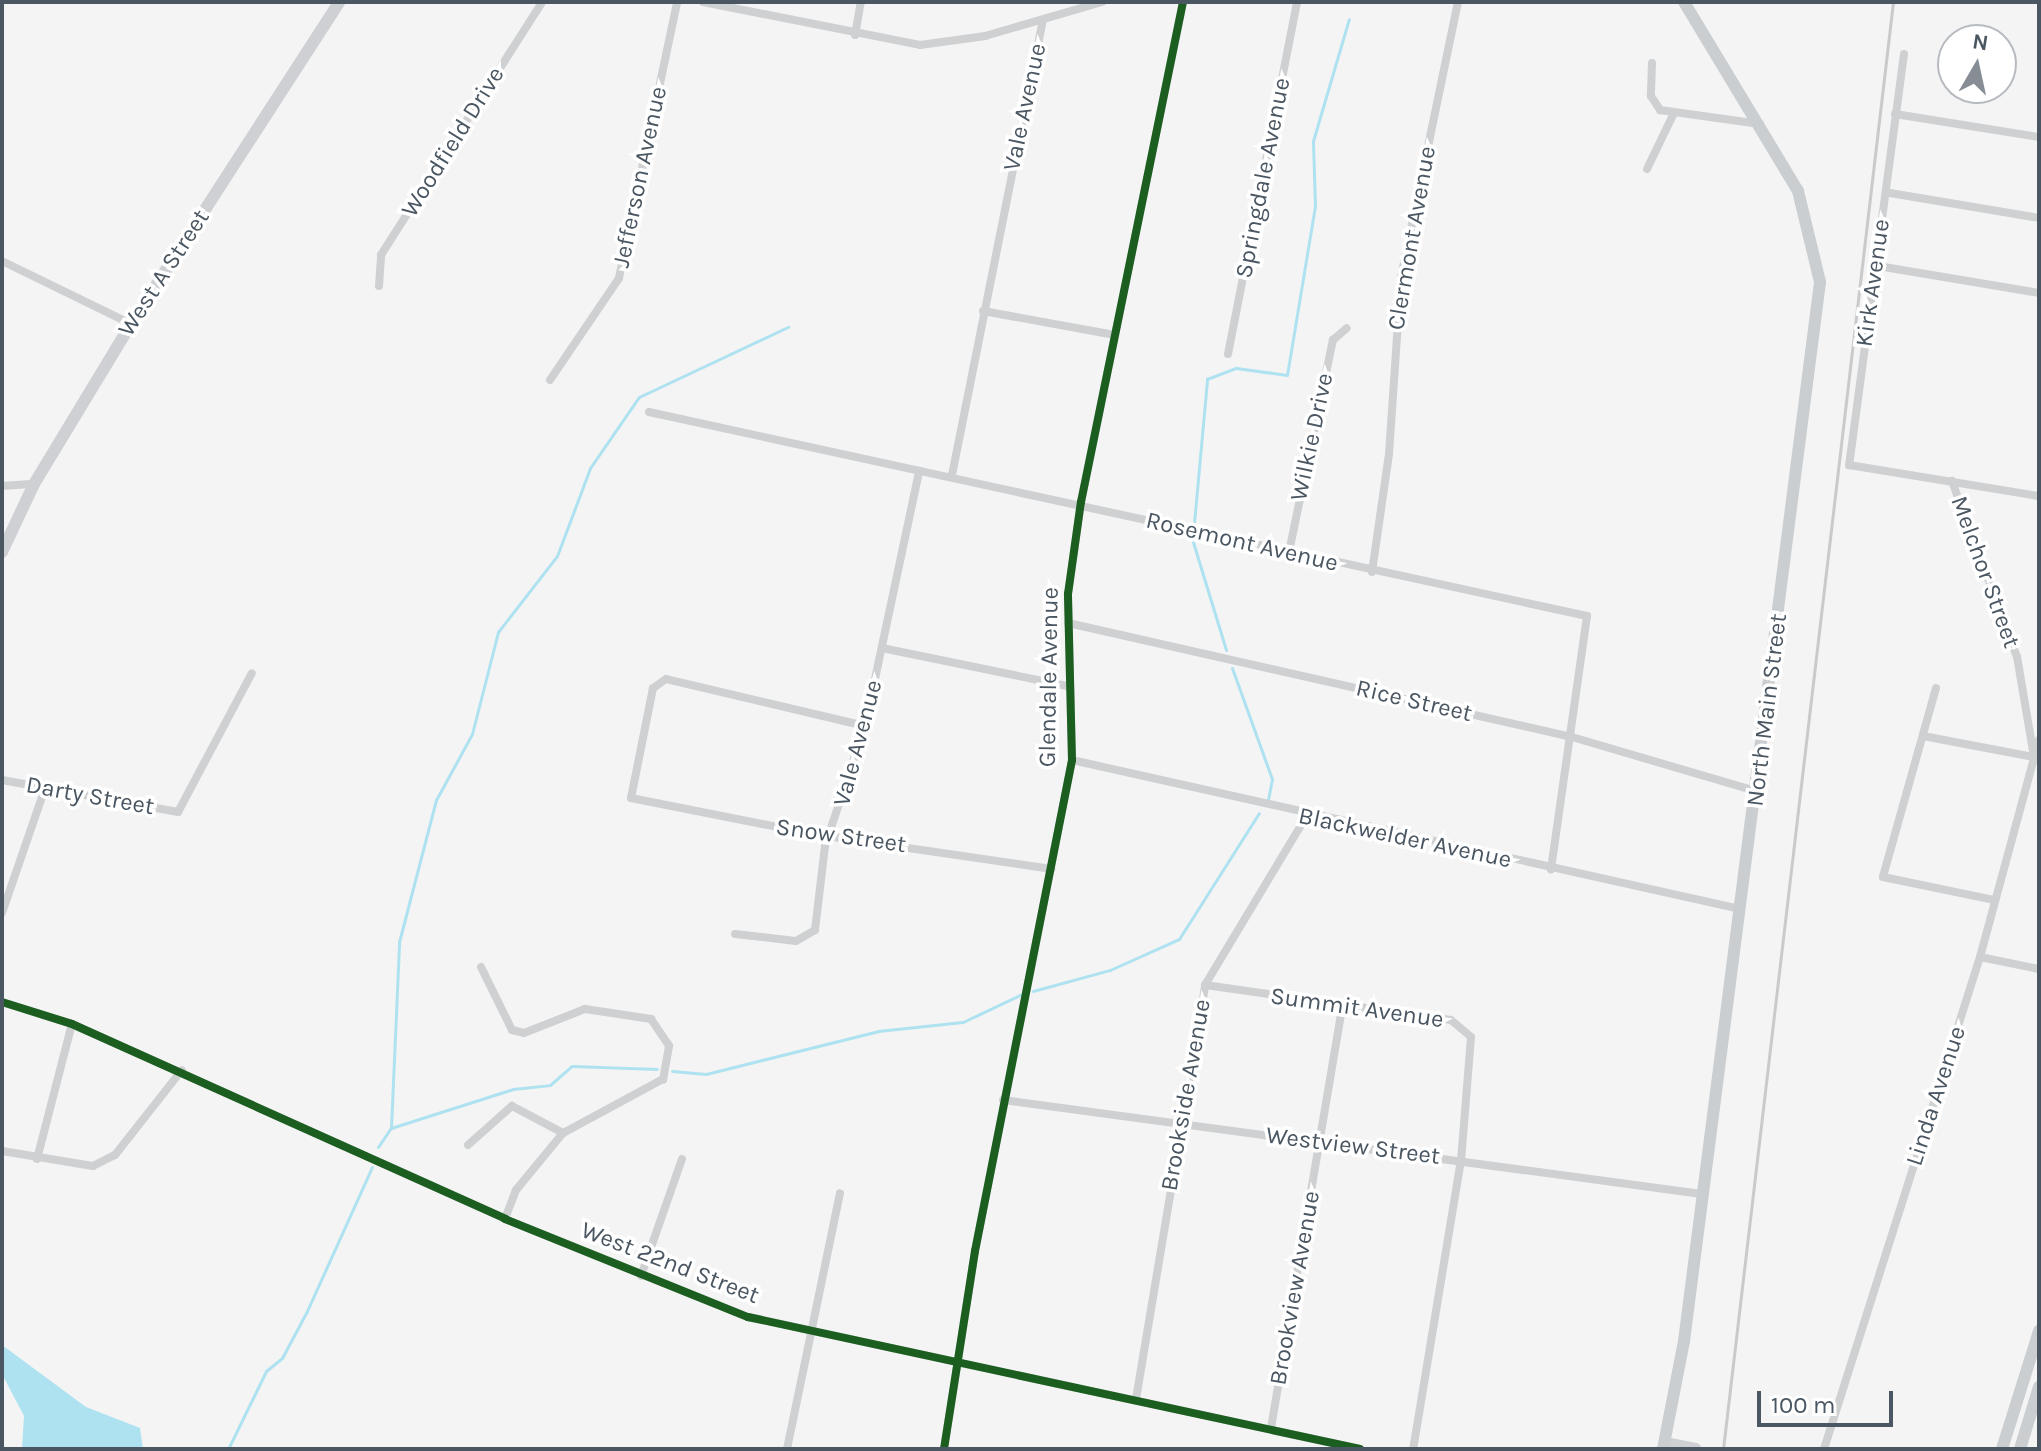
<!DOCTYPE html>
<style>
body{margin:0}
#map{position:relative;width:2041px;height:1451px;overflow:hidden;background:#f4f4f4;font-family:Karla,sans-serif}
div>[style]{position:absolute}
.water>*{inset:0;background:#aee2f0}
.stream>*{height:3px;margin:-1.5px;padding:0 1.5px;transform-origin:1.5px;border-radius:1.5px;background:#aee2f0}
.street>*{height:8px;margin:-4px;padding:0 4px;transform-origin:4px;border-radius:4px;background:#ced0d2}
.secondary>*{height:12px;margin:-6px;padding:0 6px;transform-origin:6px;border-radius:6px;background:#ced0d4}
.primary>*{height:12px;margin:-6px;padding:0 6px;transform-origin:6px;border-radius:6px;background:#caced1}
.rail>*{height:3px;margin:-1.5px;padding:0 1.5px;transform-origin:1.5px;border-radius:1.5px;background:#c9cacc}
.cycleway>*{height:8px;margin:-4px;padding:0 4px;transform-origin:4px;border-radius:4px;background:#1b5e20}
span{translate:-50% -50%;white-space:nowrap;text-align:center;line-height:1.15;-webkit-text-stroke:7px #fff;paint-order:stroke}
.street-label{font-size:24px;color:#4a5661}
.frame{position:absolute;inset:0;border:4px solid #4a5661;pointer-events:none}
.north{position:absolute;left:1937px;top:24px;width:80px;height:80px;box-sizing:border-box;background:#fff;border:2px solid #b7bbc0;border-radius:50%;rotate:9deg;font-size:22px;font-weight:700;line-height:32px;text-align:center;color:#4a5661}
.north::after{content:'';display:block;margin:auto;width:28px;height:36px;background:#868d94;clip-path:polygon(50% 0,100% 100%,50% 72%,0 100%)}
.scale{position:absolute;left:1757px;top:1391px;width:136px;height:36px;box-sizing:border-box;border:4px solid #4a5661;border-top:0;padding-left:10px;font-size:24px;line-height:28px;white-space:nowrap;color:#4a5661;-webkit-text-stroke:6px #fff;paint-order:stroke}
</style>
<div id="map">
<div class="water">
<i style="clip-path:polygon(2px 1345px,86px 1407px,140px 1428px,143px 1449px,22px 1448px,24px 1416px,2px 1374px)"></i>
</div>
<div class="stream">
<i style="left:1194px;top:523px;width:145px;rotate:-84.8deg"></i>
<i style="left:1207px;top:379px;width:31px;rotate:-21deg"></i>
<i style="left:1236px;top:368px;width:51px;rotate:7.8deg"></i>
<i style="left:1287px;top:375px;width:171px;rotate:-80.6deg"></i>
<i style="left:1315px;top:206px;width:65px;rotate:-91.8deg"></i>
<i style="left:1313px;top:141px;width:127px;rotate:-73.6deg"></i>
<i style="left:1193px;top:542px;width:113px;rotate:73deg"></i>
<i style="left:1232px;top:668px;width:118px;rotate:70.2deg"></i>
<i style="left:1272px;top:779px;width:21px;rotate:101deg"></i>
<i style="left:1033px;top:991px;width:80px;rotate:-15.3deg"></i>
<i style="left:1110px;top:970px;width:76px;rotate:-24.2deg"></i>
<i style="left:1179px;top:939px;width:149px;rotate:-57.6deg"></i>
<i style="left:672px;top:1071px;width:34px;rotate:5deg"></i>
<i style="left:706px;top:1074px;width:177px;rotate:-14deg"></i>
<i style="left:878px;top:1031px;width:85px;rotate:-6deg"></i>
<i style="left:963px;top:1022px;width:65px;rotate:-25.4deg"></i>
<i style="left:391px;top:1128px;width:186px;rotate:-87.5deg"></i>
<i style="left:399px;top:942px;width:147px;rotate:-75.4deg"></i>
<i style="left:436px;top:800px;width:75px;rotate:-61.4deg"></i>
<i style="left:472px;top:734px;width:105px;rotate:-75.7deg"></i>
<i style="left:498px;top:632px;width:96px;rotate:-52.2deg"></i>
<i style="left:557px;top:556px;width:94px;rotate:-69.4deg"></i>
<i style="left:590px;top:468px;width:86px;rotate:-55.4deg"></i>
<i style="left:639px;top:397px;width:165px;rotate:-25.2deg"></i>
<i style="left:378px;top:1147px;width:23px;rotate:-56deg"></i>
<i style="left:391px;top:1128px;width:128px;rotate:-17.7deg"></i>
<i style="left:513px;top:1089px;width:37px;rotate:-6deg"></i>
<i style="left:550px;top:1085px;width:29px;rotate:-41deg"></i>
<i style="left:572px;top:1066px;width:85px;rotate:2deg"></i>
<i style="left:228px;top:1449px;width:87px;rotate:-64deg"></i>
<i style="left:266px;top:1371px;width:21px;rotate:-39deg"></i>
<i style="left:282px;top:1358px;width:53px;rotate:-62deg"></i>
<i style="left:307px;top:1311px;width:158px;rotate:-65.7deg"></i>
</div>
<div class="street">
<i style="left:703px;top:2px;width:221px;rotate:11.2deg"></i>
<i style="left:920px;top:45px;width:66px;rotate:-7.9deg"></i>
<i style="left:985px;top:36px;width:122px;rotate:-16.2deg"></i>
<i style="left:855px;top:35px;width:34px;rotate:-80deg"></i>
<i style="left:1904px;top:54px;width:415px;rotate:97.6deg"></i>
<i style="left:1849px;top:465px;width:193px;rotate:9.3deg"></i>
<i style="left:1652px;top:63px;width:33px;rotate:92deg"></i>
<i style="left:1651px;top:96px;width:17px;rotate:57deg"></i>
<i style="left:1660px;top:110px;width:101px;rotate:8deg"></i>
<i style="left:1895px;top:114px;width:146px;rotate:9.1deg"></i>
<i style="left:1647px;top:169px;width:62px;rotate:-64.3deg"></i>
<i style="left:1890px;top:193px;width:151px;rotate:9.5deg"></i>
<i style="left:2px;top:261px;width:144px;rotate:26deg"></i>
<i style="left:1872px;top:265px;width:169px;rotate:9.5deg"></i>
<i style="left:379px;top:286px;width:31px;rotate:-86deg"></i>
<i style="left:381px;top:255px;width:300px;rotate:-57.5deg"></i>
<i style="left:983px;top:311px;width:134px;rotate:10.3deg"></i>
<i style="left:1228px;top:354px;width:359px;rotate:-78.9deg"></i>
<i style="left:550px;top:380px;width:123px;rotate:-55.9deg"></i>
<i style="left:619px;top:278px;width:282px;rotate:-78.1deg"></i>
<i style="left:649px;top:412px;width:960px;rotate:12.27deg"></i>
<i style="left:1587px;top:616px;width:256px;rotate:98.1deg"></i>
<i style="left:952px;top:475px;width:463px;rotate:-78.7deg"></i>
<i style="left:2px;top:486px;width:32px;rotate:-4deg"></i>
<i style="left:1289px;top:552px;width:217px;rotate:-78.3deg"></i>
<i style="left:1333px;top:340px;width:18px;rotate:-41deg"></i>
<i style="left:1372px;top:572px;width:119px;rotate:-81.8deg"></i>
<i style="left:1389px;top:454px;width:177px;rotate:-86.1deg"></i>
<i style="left:1401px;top:277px;width:281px;rotate:-78.3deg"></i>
<i style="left:1068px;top:623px;width:517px;rotate:12.75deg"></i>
<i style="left:1572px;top:737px;width:192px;rotate:16.4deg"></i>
<i style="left:882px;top:648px;width:189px;rotate:11.6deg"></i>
<i style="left:1936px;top:688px;width:196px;rotate:105.7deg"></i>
<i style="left:1883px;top:877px;width:113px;rotate:11.7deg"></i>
<i style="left:865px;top:726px;width:204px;rotate:-166.7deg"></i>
<i style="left:666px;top:679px;width:16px;rotate:145deg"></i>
<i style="left:653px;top:688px;width:112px;rotate:101.3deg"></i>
<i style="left:631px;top:798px;width:185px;rotate:11.2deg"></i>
<i style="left:812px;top:834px;width:242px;rotate:8.3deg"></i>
<i style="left:1923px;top:736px;width:113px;rotate:10.7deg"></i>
<i style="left:2034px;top:757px;width:101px;rotate:-99.6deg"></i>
<i style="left:2017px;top:657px;width:188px;rotate:-110.3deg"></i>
<i style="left:1072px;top:760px;width:684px;rotate:12.57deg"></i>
<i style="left:2px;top:780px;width:179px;rotate:10.3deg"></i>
<i style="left:178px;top:812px;width:157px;rotate:-62deg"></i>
<i style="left:2px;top:913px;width:132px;rotate:-71deg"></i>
<i style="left:735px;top:934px;width:61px;rotate:6.5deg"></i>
<i style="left:796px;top:941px;width:22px;rotate:-30deg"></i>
<i style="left:815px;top:930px;width:85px;rotate:-83.2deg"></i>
<i style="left:825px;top:846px;width:126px;rotate:-71.6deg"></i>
<i style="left:865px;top:726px;width:261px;rotate:-78deg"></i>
<i style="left:1980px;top:957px;width:60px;rotate:11.5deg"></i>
<i style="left:481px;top:967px;width:70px;rotate:63.8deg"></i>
<i style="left:512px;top:1030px;width:12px;rotate:14deg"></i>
<i style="left:524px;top:1033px;width:66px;rotate:-21.5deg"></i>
<i style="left:585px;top:1009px;width:67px;rotate:8.6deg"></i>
<i style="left:651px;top:1019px;width:32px;rotate:56deg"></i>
<i style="left:669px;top:1046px;width:34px;rotate:100deg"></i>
<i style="left:663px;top:1079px;width:114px;rotate:151.6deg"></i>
<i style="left:563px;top:1133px;width:74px;rotate:129.5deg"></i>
<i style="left:516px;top:1190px;width:31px;rotate:111deg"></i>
<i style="left:1205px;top:985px;width:248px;rotate:8.1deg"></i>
<i style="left:1451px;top:1020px;width:26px;rotate:40deg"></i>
<i style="left:1471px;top:1037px;width:123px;rotate:94.6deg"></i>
<i style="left:1461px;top:1160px;width:293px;rotate:99.4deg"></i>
<i style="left:2px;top:1002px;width:73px;rotate:17.4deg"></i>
<i style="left:72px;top:1024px;width:475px;rotate:24.2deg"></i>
<i style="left:505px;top:1219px;width:262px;rotate:22deg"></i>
<i style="left:748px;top:1317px;width:626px;rotate:12.17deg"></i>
<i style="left:1003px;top:1100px;width:705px;rotate:7.66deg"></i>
<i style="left:468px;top:1145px;width:59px;rotate:-41.6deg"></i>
<i style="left:512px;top:1106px;width:58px;rotate:27.9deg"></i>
<i style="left:2px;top:1151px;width:92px;rotate:9.4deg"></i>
<i style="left:93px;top:1166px;width:25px;rotate:-27deg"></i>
<i style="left:115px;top:1155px;width:108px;rotate:-51.8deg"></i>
<i style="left:37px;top:1159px;width:139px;rotate:-75.5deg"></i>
<i style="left:641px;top:1276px;width:124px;rotate:-70.7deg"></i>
<i style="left:1136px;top:1399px;width:420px;rotate:-80.5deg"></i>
<i style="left:1205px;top:985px;width:196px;rotate:-59deg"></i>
<i style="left:1271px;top:1428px;width:428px;rotate:-80.4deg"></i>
<i style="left:787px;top:1449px;width:261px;rotate:-78.3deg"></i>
<i style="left:944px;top:1449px;width:200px;rotate:-81.1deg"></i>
<i style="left:975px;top:1251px;width:500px;rotate:-78.82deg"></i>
<i style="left:1072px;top:760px;width:166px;rotate:-91.4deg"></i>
<i style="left:1068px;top:594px;width:93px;rotate:-82deg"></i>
<i style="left:1081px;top:502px;width:510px;rotate:-78.47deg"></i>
<i style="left:1824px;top:1449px;width:516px;rotate:-72.41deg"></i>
<i style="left:1980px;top:957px;width:225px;rotate:-74.8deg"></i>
</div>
<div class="secondary">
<i style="left:2px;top:552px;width:75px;rotate:-64.8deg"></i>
<i style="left:34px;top:484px;width:187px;rotate:-58.8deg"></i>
<i style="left:131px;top:324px;width:383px;rotate:-57.1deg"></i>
<i style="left:1665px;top:1443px;width:31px;rotate:11deg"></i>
</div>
<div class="primary">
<i style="left:1663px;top:1449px;width:110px;rotate:-79deg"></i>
<i style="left:1684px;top:1341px;width:1068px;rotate:-82.68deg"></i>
<i style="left:1820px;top:282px;width:94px;rotate:-103.6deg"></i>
<i style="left:1798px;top:191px;width:221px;rotate:-121.1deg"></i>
<i style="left:2002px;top:1449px;width:124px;rotate:-72.6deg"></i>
<i style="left:2020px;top:1449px;width:65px;rotate:-73deg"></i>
</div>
<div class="rail">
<i style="left:1723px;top:1449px;width:1457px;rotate:-83.3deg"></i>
</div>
<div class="cycleway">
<i style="left:2px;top:1002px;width:73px;rotate:17.4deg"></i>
<i style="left:72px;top:1024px;width:475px;rotate:24.2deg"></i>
<i style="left:505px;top:1219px;width:262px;rotate:22deg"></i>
<i style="left:748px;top:1317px;width:626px;rotate:12.17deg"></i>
<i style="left:944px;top:1449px;width:200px;rotate:-81.1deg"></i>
<i style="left:975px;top:1251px;width:500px;rotate:-78.82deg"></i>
<i style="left:1072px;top:760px;width:166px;rotate:-91.4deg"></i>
<i style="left:1068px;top:594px;width:93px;rotate:-82deg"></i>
<i style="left:1081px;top:502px;width:510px;rotate:-78.47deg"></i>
</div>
<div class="street-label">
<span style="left:1025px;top:107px;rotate:-78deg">Vale Avenue</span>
<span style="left:453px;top:142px;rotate:-58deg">Woodfield Drive</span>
<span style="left:640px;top:177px;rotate:-78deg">Jefferson Avenue</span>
<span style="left:1263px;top:178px;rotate:-79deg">Springdale Avenue</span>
<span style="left:1412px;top:238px;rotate:-80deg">Clermont Avenue</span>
<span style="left:164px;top:273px;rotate:-57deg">West A Street</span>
<span style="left:1873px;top:283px;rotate:-82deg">Kirk Avenue</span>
<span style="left:1312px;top:437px;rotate:-78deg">Wilkie Drive</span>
<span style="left:1242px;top:542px;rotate:13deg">Rosemont Avenue</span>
<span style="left:1985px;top:572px;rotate:70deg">Melchor Street</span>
<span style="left:1049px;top:677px;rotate:-89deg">Glendale Avenue</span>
<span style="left:1414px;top:701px;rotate:13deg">Rice Street</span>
<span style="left:1767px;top:710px;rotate:-83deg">North Main Street</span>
<span style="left:858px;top:743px;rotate:-75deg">Vale Avenue</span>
<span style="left:90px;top:796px;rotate:10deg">Darty Street</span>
<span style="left:841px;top:836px;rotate:8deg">Snow Street</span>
<span style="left:1405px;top:838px;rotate:12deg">Blackwelder Avenue</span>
<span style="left:1357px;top:1008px;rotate:8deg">Summit Avenue</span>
<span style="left:1186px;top:1095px;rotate:-80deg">Brookside Avenue</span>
<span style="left:1936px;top:1096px;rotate:-72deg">Linda Avenue</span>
<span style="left:1353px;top:1146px;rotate:7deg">Westview Street</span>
<span style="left:670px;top:1263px;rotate:21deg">West 22nd Street</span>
<span style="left:1295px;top:1288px;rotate:-80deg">Brookview Avenue</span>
</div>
<div class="frame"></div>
<div class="north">N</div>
<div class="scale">100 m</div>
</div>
